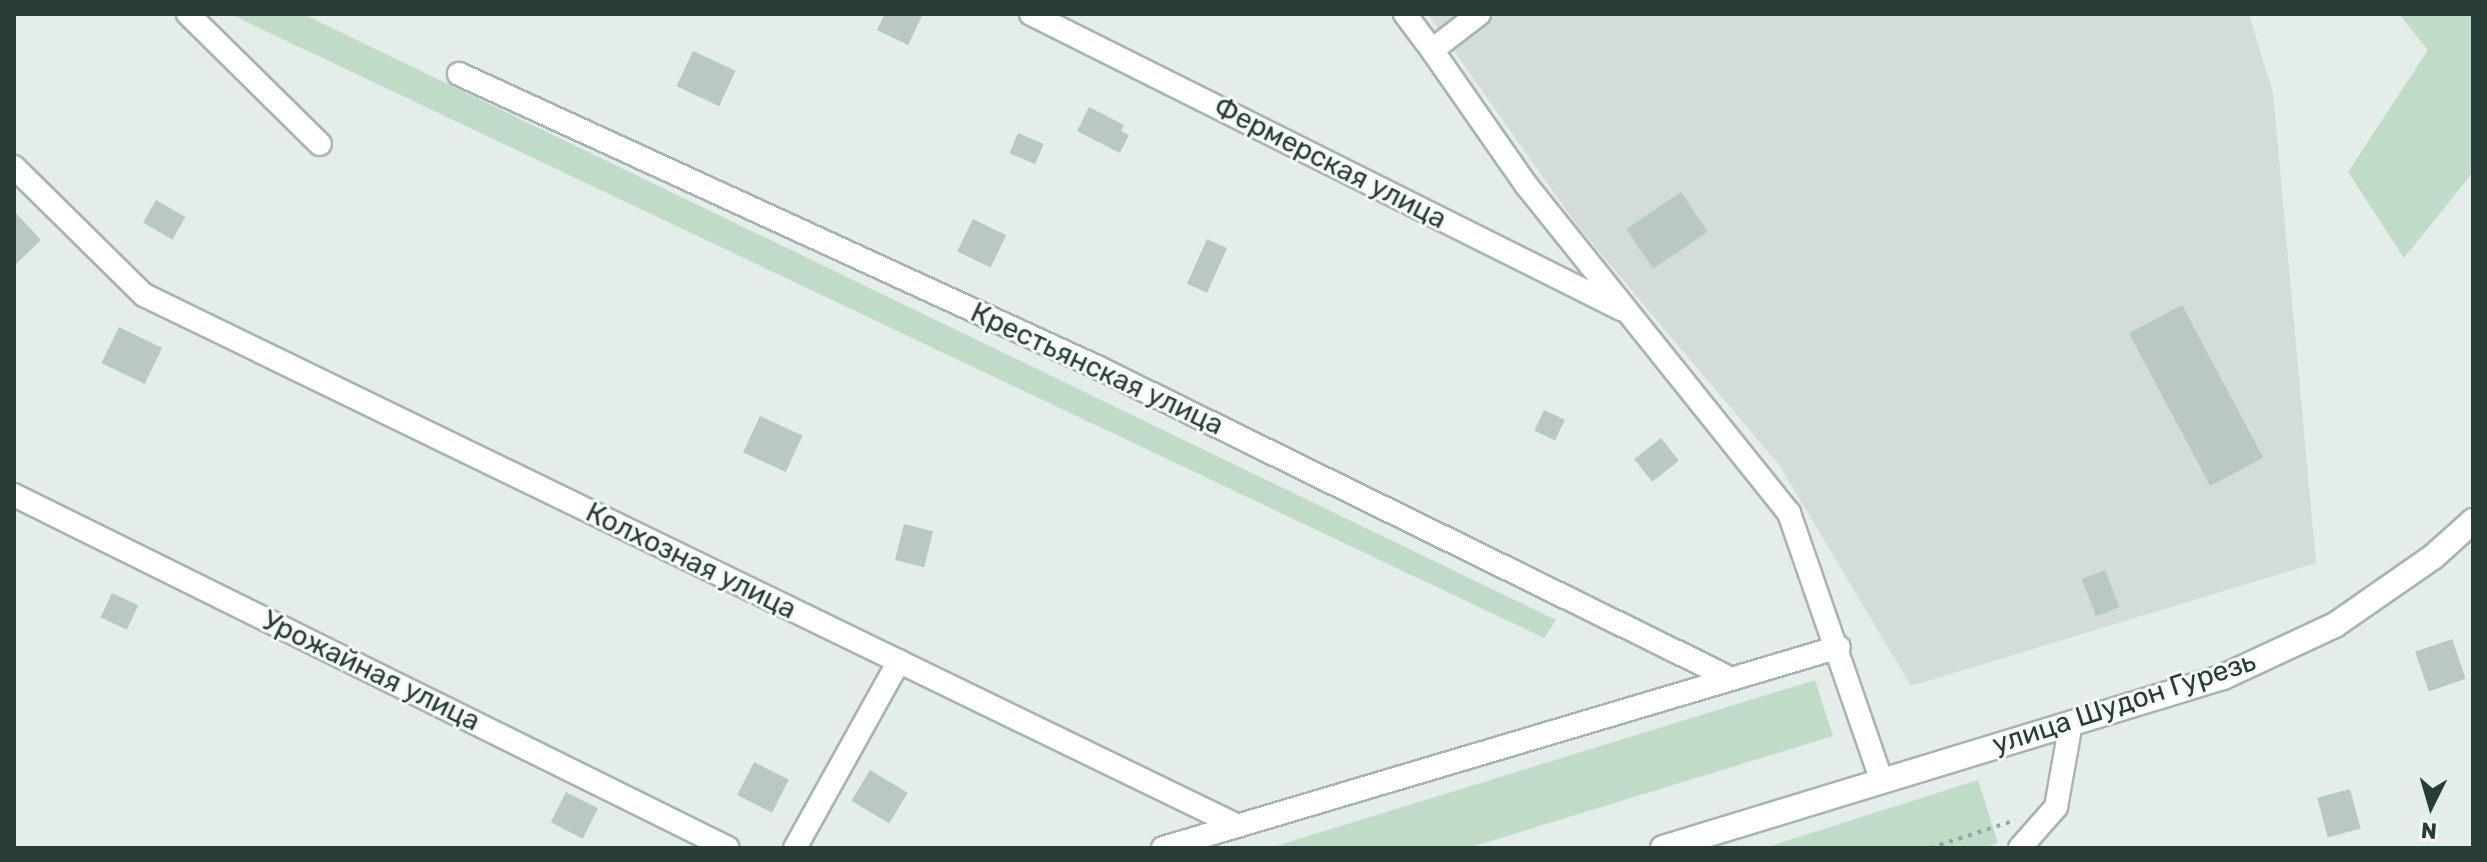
<!DOCTYPE html>
<meta charset="utf-8">
<style>
body{margin:0}
#map{position:relative;width:2487px;height:862px;overflow:hidden;background:#e5edea;font-family:Rubik,sans-serif}
div>[style]{position:absolute}
.built>*{inset:0;background:#d4dcd9}
.green>*{inset:0;background:#c1dbc9}
.building>*{inset:0;background:#bbc7c3;transform-origin:0 0}
.path>*{height:4px;margin-top:-2px;transform-origin:0;background:repeating-linear-gradient(90deg,#8aaca2 0 4px,transparent 0 10px)}
.roads{filter:drop-shadow(2px 0 #a8b4b1) drop-shadow(-2px 0 #a8b4b1) drop-shadow(0 2px #a8b4b1) drop-shadow(0 -2px #a8b4b1)}
.street>*{height:22px;margin:-11px;padding:0 11px;transform-origin:11px;border-radius:11px;background:#fff}
.secondary>*{height:24px;margin:-12px;padding:0 12px;transform-origin:12px;border-radius:12px;background:#fff}
span{translate:-50% -50%;white-space:nowrap;text-align:center;line-height:1.15;-webkit-text-stroke:6px #f6f9f8;paint-order:stroke}
.street-label{font-size:28px;color:#273c37}
.frame{position:absolute;inset:0;border:16px solid #273c37;pointer-events:none}
.north{position:absolute;left:2391px;top:766px;width:80px;height:80px;-webkit-text-stroke:6px #f6f9f8;paint-order:stroke;rotate:185deg;font-size:22px;font-weight:700;line-height:32px;text-align:center;color:#273c37}
.north::after{content:'';display:block;margin:auto;width:28px;height:36px;background:#273c37;clip-path:polygon(50% 0,100% 100%,50% 72%,0 100%)}
</style>
<div id="map">
<div class="built">
<i style="clip-path:polygon(1428px 14px,2249px 14px,2273px 93px,2316px 563px,1911px 686px,1780px 466px,1579px 228px)"></i>
</div>
<div class="green">
<i style="clip-path:polygon(230px 14px,303px 14px,1556px 620px,1544px 638px)"></i>
<i style="clip-path:polygon(2399px 14px,2473px 14px,2473px 172px,2404px 258px,2348px 172px,2428px 50px)"></i>
<i style="clip-path:polygon(1815px 680px,1833px 736px,1468px 848px,1269px 848px)"></i>
<i style="clip-path:polygon(1978px 780px,1998px 843px,1981px 848px,1764px 848px)"></i>
</div>
<div class="building">
<i style="clip-path:polygon(885px 14px,923px 14px,908px 45px,877px 30px)"></i>
<i style="left:693px;top:51px;width:47px;height:39px;rotate:25deg"></i>
<i style="clip-path:polygon(1089px 107px,1124px 125px,1121px 131px,1129px 135px,1120px 153px,1077px 131px)"></i>
<i style="left:1018px;top:133px;width:28px;height:22px;rotate:23deg"></i>
<i style="left:1681px;top:192px;width:48px;height:66px;rotate:56deg"></i>
<i style="left:156px;top:200px;width:34px;height:26px;rotate:30deg"></i>
<i style="clip-path:polygon(14px 211px,41px 240px,14px 266px)"></i>
<i style="left:973px;top:219px;width:37px;height:36px;rotate:26deg"></i>
<i style="left:1207px;top:239px;width:22px;height:49px;rotate:24deg"></i>
<i style="left:2182px;top:305px;width:173px;height:60px;rotate:62deg"></i>
<i style="left:119px;top:327px;width:48px;height:40px;rotate:26deg"></i>
<i style="left:1544px;top:410px;width:23px;height:23px;rotate:25deg"></i>
<i style="left:760px;top:416px;width:47px;height:40px;rotate:25deg"></i>
<i style="left:1661px;top:438px;width:29px;height:34px;rotate:52deg"></i>
<i style="left:904px;top:524px;width:30px;height:37px;rotate:14deg"></i>
<i style="left:2105px;top:570px;width:40px;height:25px;rotate:69deg"></i>
<i style="left:112px;top:593px;width:29px;height:27px;rotate:25deg"></i>
<i style="left:2452px;top:639px;width:42px;height:39px;rotate:71deg"></i>
<i style="left:754px;top:762px;width:39px;height:37px;rotate:27deg"></i>
<i style="left:870px;top:770px;width:44px;height:36px;rotate:31deg"></i>
<i style="left:2350px;top:789px;width:41px;height:34px;rotate:75deg"></i>
<i style="left:566px;top:792px;width:36px;height:34px;rotate:27deg"></i>
</div>
<div class="path">
<i style="left:1930px;top:848px;width:90px;rotate:-18deg"></i>
</div>
<div class="roads">
<div class="street">
<i style="left:188px;top:14px;width:185px;rotate:44.6deg"></i>
<i style="left:1031px;top:14px;width:660px;rotate:26.57deg"></i>
<i style="left:1405px;top:14px;width:45px;rotate:53.1deg"></i>
<i style="left:1479px;top:14px;width:59px;rotate:142.5deg"></i>
<i style="left:1432px;top:50px;width:166px;rotate:55.1deg"></i>
<i style="left:1527px;top:186px;width:419px;rotate:51.3deg"></i>
<i style="left:1789px;top:513px;width:284px;rotate:70.9deg"></i>
<i style="left:459px;top:74px;width:702px;rotate:24.67deg"></i>
<i style="left:1097px;top:367px;width:705px;rotate:26.17deg"></i>
<i style="left:14px;top:167px;width:182px;rotate:44.6deg"></i>
<i style="left:144px;top:295px;width:1216px;rotate:25.89deg"></i>
<i style="left:14px;top:495px;width:796px;rotate:26.31deg"></i>
<i style="left:795px;top:848px;width:214px;rotate:-60.9deg"></i>
<i style="left:1163px;top:848px;width:705px;rotate:-16.56deg"></i>
<i style="left:2020px;top:848px;width:55px;rotate:-48.7deg"></i>
<i style="left:2056px;top:807px;width:85px;rotate:-79.9deg"></i>
</div>
<div class="secondary">
<i style="left:1663px;top:848px;width:586px;rotate:-16.98deg"></i>
<i style="left:2223px;top:677px;width:123px;rotate:-24.9deg"></i>
<i style="left:2335px;top:625px;width:119px;rotate:-34.8deg"></i>
<i style="left:2433px;top:557px;width:54px;rotate:-42deg"></i>
</div>
</div>
<div class="street-label">
<span style="left:1330px;top:163px;rotate:27deg">Фермерская улица</span>
<span style="left:1097px;top:369px;rotate:25deg">Крестьянская улица</span>
<span style="left:691px;top:561px;rotate:26deg">Колхозная улица</span>
<span style="left:371px;top:671px;rotate:26deg">Урожайная улица</span>
<span style="left:2124px;top:703px;rotate:-18deg">улица Шудон Гурезь</span>
</div>
<div class="frame"></div>
<div class="north">N</div>
</div>
